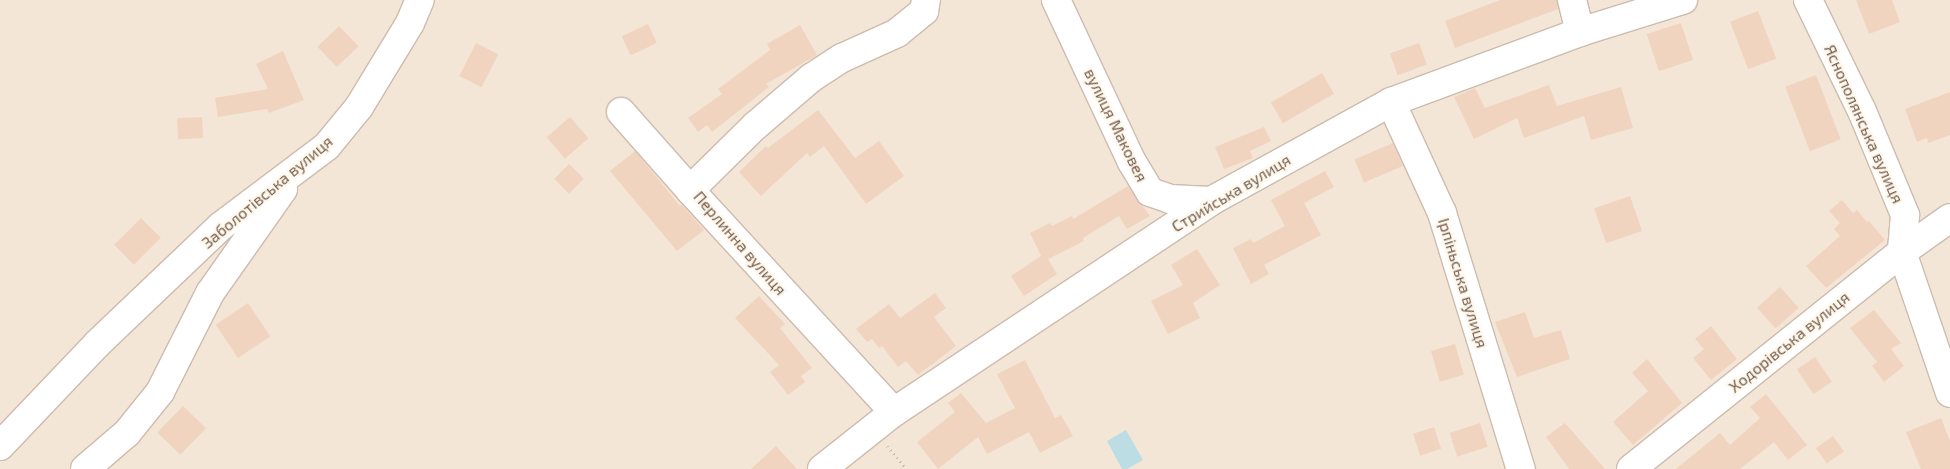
<!DOCTYPE html>
<meta charset="utf-8">
<style>
body{margin:0}
#map{position:relative;width:1950px;height:469px;overflow:hidden;background:#fbf4e7;font-family:"Exo 2",sans-serif}
div>[style]{position:absolute}
.residential>*{inset:0;background:#f3e6d6;transform-origin:0 0}
.water>*{inset:0;background:#bcdde4}
.building>*{inset:0;background:#f0d4c0;transform-origin:0 0}
.path>*{height:3px;margin-top:-1.5px;transform-origin:0;background:repeating-linear-gradient(90deg,#d5b8a3 0 1px,transparent 0 5px)}
.roads{filter:drop-shadow(1px 0 #cdbcad) drop-shadow(-1px 0 #cdbcad) drop-shadow(0 1px #cdbcad) drop-shadow(0 -1px #cdbcad)}
.minor>*{height:28px;margin:-14px;padding:0 14px;transform-origin:14px;border-radius:14px;background:#fff}
span{translate:-50% -50%;white-space:nowrap;text-align:center;line-height:1.15;-webkit-text-stroke:4.5px #fef8ed;paint-order:stroke}
.street-label{font-size:16px;color:#745c4c}
</style>
<div id="map">
<div class="residential">
<i style="left:0;top:0;width:1950px;height:469px"></i>
</div>
<div class="water">
<i style="clip-path:polygon(1126px 430px,1143px 460px,1127px 469px,1122px 469px,1107px 441px)"></i>
</div>
<div class="building">
<i style="clip-path:polygon(1500px 0,1557px 0,1558px 9px,1455px 48px,1445px 21px)"></i>
<i style="clip-path:polygon(1856px 0,1892px 0,1900px 22px,1869px 34px)"></i>
<i style="left:1758px;top:11px;width:51px;height:30px;rotate:69deg"></i>
<i style="left:1681px;top:23px;width:39px;height:36px;rotate:72deg"></i>
<i style="left:648px;top:24px;width:21px;height:29px;rotate:65deg"></i>
<i style="clip-path:polygon(800px 25px,817px 55px,766px 84px,769px 87px,712px 132px,707px 125px,698px 132px,688px 118px,722px 94px,718px 89px,770px 50px,767px 44px)"></i>
<i style="left:339px;top:26px;width:28px;height:30px;rotate:46deg"></i>
<i style="left:476px;top:43px;width:25px;height:37px;rotate:27deg"></i>
<i style="left:1419px;top:43px;width:23px;height:31px;rotate:70deg"></i>
<i style="clip-path:polygon(283px 51px,304px 100px,269px 113px,267px 109px,218px 117px,215px 98px,268px 89px,256px 64px)"></i>
<i style="left:1322px;top:73px;width:24px;height:59px;rotate:60deg"></i>
<i style="left:1816px;top:75px;width:69px;height:33px;rotate:69deg"></i>
<i style="clip-path:polygon(1549px 85px,1557px 106px,1621px 87px,1633px 128px,1591px 140px,1584px 116px,1524px 138px,1517px 118px,1474px 139px,1454px 97px,1475px 88px,1485px 108px)"></i>
<i style="clip-path:polygon(1950px 92px,1950px 135px,1928px 143px,1927px 138px,1917px 142px,1905px 109px)"></i>
<i style="clip-path:polygon(818px 110px,855px 158px,879px 141px,904px 176px,866px 204px,824px 146px,810px 157px,807px 153px,761px 196px,739px 172px,766px 146px,768px 148px)"></i>
<i style="left:202px;top:117px;width:21px;height:25px;rotate:87deg"></i>
<i style="left:570px;top:117px;width:28px;height:31px;rotate:49deg"></i>
<i style="clip-path:polygon(1264px 127px,1271px 141px,1250px 151px,1253px 158px,1224px 169px,1215px 147px)"></i>
<i style="left:1393px;top:143px;width:25px;height:42px;rotate:67deg"></i>
<i style="clip-path:polygon(635px 151px,680px 206px,682px 205px,704px 230px,677px 251px,610px 171px)"></i>
<i style="left:569px;top:164px;width:21px;height:21px;rotate:45deg"></i>
<i style="clip-path:polygon(1325px 171px,1334px 187px,1304px 203px,1321px 235px,1264px 265px,1269px 274px,1251px 284px,1233px 248px,1251px 239px,1253px 243px,1285px 226px,1271px 200px)"></i>
<i style="clip-path:polygon(1128px 186px,1150px 216px,1127px 229px,1119px 216px,1083px 238px,1084px 241px,1048px 259px,1057px 274px,1024px 296px,1011px 276px,1041px 256px,1030px 233px,1050px 223px,1052px 226px,1072px 216px,1073px 219px)"></i>
<i style="left:1630px;top:196px;width:37px;height:38px;rotate:71deg"></i>
<i style="clip-path:polygon(1842px 200px,1853px 213px,1857px 210px,1867px 222px,1869px 221px,1885px 240px,1826px 288px,1806px 266px,1840px 236px,1834px 229px,1840px 223px,1829px 211px)"></i>
<i style="left:141px;top:218px;width:28px;height:38px;rotate:45deg"></i>
<i style="clip-path:polygon(1197px 249px,1220px 285px,1193px 303px,1200px 318px,1168px 334px,1151px 301px,1183px 285px,1171px 265px)"></i>
<i style="left:1780px;top:287px;width:28px;height:31px;rotate:48deg"></i>
<i style="clip-path:polygon(935px 293px,946px 308px,934px 317px,956px 346px,918px 375px,906px 361px,898px 367px,882px 346px,879px 348px,872px 339px,867px 342px,856px 329px,889px 304px,900px 318px)"></i>
<i style="clip-path:polygon(759px 296px,785px 324px,780px 328px,812px 368px,801px 376px,805px 382px,788px 395px,770px 372px,779px 365px,735px 318px)"></i>
<i style="left:248px;top:303px;width:40px;height:39px;rotate:56deg"></i>
<i style="clip-path:polygon(1874px 310px,1901px 343px,1891px 349px,1904px 366px,1884px 382px,1872px 366px,1877px 362px,1850px 328px)"></i>
<i style="clip-path:polygon(1525px 312px,1534px 338px,1561px 330px,1570px 359px,1517px 377px,1495px 322px)"></i>
<i style="clip-path:polygon(1711px 326px,1737px 359px,1711px 380px,1693px 358px,1704px 349px,1695px 339px)"></i>
<i style="left:1455px;top:344px;width:32px;height:25px;rotate:74deg"></i>
<i style="left:1815px;top:357px;width:30px;height:22px;rotate:56deg"></i>
<i style="clip-path:polygon(1647px 359px,1682px 403px,1633px 445px,1613px 422px,1648px 391px,1632px 373px)"></i>
<i style="clip-path:polygon(1025px 360px,1055px 418px,1061px 415px,1073px 436px,1040px 453px,1029px 432px,987px 454px,978px 437px,938px 469px,917px 442px,955px 412px,948px 403px,961px 393px,986px 423px,1015px 408px,997px 374px)"></i>
<i style="clip-path:polygon(1766px 394px,1807px 445px,1788px 460px,1774px 442px,1740px 469px,1676px 469px,1720px 433px,1730px 445px,1760px 418px,1750px 407px)"></i>
<i style="left:183px;top:406px;width:32px;height:37px;rotate:44deg"></i>
<i style="clip-path:polygon(1941px 418px,1950px 441px,1950px 469px,1921px 469px,1906px 432px)"></i>
<i style="left:1480px;top:423px;width:25px;height:32px;rotate:72deg"></i>
<i style="clip-path:polygon(1565px 423px,1605px 469px,1569px 469px,1546px 437px)"></i>
<i style="left:1434px;top:427px;width:23px;height:22px;rotate:72deg"></i>
<i style="left:1833px;top:436px;width:19px;height:21px;rotate:55deg"></i>
<i style="clip-path:polygon(776px 446px,797px 469px,751px 469px)"></i>
</div>
<div class="path">
<i style="left:887px;top:446px;width:30px;rotate:50deg"></i>
</div>
<div class="roads">
<div class="minor">
<i style="left:1056px;top:0;width:179px;rotate:64.9deg"></i>
<i style="left:1132px;top:162px;width:35px;rotate:59deg"></i>
<i style="left:1150px;top:192px;width:21px;rotate:19deg"></i>
<i style="left:1170px;top:199px;width:41px;rotate:2.8deg"></i>
<i style="left:1572px;top:0;width:33px;rotate:76deg"></i>
<i style="left:1808px;top:0;width:123px;rotate:64.1deg"></i>
<i style="left:1862px;top:111px;width:113px;rotate:67.5deg"></i>
<i style="left:1905px;top:215px;width:37px;rotate:95deg"></i>
<i style="left:1902px;top:252px;width:149px;rotate:71.2deg"></i>
<i style="left:1391px;top:102px;width:122px;rotate:65.3deg"></i>
<i style="left:1442px;top:213px;width:268px;rotate:72.9deg"></i>
<i style="left:621px;top:112px;width:104px;rotate:48.5deg"></i>
<i style="left:894px;top:412px;width:301px;rotate:-132.6deg"></i>
<i style="left:690px;top:190px;width:91px;rotate:-44.6deg"></i>
<i style="left:755px;top:126px;width:74px;rotate:-40.6deg"></i>
<i style="left:811px;top:78px;width:37px;rotate:-33deg"></i>
<i style="left:842px;top:58px;width:60px;rotate:-24.4deg"></i>
<i style="left:897px;top:33px;width:35px;rotate:-39deg"></i>
<i style="left:924px;top:11px;width:11px;rotate:-80deg"></i>
<i style="left:0;top:446px;width:141px;rotate:-46.4deg"></i>
<i style="left:97px;top:344px;width:171px;rotate:-43.6deg"></i>
<i style="left:221px;top:226px;width:133px;rotate:-37deg"></i>
<i style="left:327px;top:146px;width:50px;rotate:-50.6deg"></i>
<i style="left:359px;top:107px;width:98px;rotate:-58.7deg"></i>
<i style="left:410px;top:23px;width:25px;rotate:-67deg"></i>
<i style="left:85px;top:469px;width:55px;rotate:-40.6deg"></i>
<i style="left:127px;top:433px;width:53px;rotate:-51.2deg"></i>
<i style="left:160px;top:392px;width:111px;rotate:-63.2deg"></i>
<i style="left:210px;top:293px;width:127px;rotate:-54.9deg"></i>
<i style="left:822px;top:469px;width:92px;rotate:-38.4deg"></i>
<i style="left:894px;top:412px;width:381px;rotate:-33.6deg"></i>
<i style="left:1211px;top:201px;width:205px;rotate:-28.8deg"></i>
<i style="left:1391px;top:102px;width:202px;rotate:-20.3deg"></i>
<i style="left:1580px;top:32px;width:108px;rotate:-17.3deg"></i>
<i style="left:1631px;top:469px;width:347px;rotate:-38.7deg"></i>
<i style="left:1902px;top:252px;width:59px;rotate:-35.3deg"></i>
</div>
</div>
<div class="street-label">
<span style="left:1864px;top:124px;rotate:66deg">Яснополянська вулиця</span>
<span style="left:1116px;top:125px;rotate:64deg">вулиця Маковея</span>
<span style="left:267px;top:192px;rotate:-40deg">Заболотівська вулиця</span>
<span style="left:1231px;top:193px;rotate:-31deg">Стрийська вулиця</span>
<span style="left:740px;top:243px;rotate:49deg">Перлинна вулиця</span>
<span style="left:1463px;top:283px;rotate:73deg">Ірпіньська вулиця</span>
<span style="left:1789px;top:342px;rotate:-39deg">Ходорівська вулиця</span>
</div>
</div>
